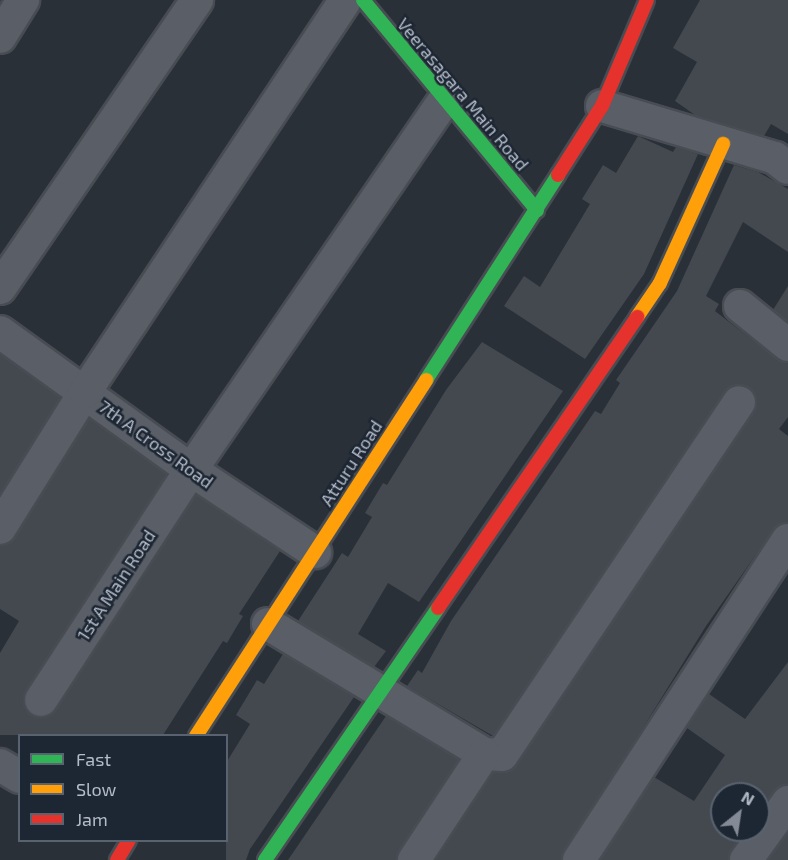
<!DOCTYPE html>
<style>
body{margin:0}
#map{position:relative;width:788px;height:860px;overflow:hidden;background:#2a3038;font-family:"Exo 2",sans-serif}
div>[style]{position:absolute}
.building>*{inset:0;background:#444950}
.roads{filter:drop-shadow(2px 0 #484c53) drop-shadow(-2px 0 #484c53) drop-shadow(0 2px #484c53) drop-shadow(0 -2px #484c53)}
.street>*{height:32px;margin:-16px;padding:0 16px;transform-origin:16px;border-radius:16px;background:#5a5e66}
.fast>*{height:14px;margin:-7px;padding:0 7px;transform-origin:7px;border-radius:7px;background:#30b455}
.slow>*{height:14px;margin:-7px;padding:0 7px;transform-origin:7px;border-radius:7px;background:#ff9f0a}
.jam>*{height:14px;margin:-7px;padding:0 7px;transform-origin:7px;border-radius:7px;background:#e5322d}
span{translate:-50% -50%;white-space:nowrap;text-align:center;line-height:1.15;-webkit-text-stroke:5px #1d2633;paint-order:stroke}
.street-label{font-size:18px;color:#b4bcc9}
.legend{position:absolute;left:18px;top:734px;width:210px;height:108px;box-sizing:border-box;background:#1d2633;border:2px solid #59626f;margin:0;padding:8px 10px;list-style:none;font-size:18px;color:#b4bcc9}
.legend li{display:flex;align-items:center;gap:12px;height:30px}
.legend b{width:30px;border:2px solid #59626f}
.north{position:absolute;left:710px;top:782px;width:60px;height:60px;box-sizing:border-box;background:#1d2633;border:2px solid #59626f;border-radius:50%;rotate:30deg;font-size:16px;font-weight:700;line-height:24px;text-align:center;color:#b4bcc9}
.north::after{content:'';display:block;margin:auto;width:21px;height:27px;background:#848b96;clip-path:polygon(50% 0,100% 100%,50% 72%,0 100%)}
</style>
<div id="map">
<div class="building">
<i style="clip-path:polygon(700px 0,788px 0,788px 134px,771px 124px,764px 136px,695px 115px,675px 101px,697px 62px,673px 48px)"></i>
<i style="clip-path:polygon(638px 136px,673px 152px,676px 147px,698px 154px,644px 274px,585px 359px,504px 306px,524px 276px,540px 287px,590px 204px,582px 199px,603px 165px,616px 173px)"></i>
<i style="clip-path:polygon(734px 165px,758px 172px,788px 189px,788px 252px,743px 222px,706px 296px,719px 304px,715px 311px,777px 359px,788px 363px,788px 417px,779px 429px,788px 436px,788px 522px,773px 530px,706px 626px,561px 860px,436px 860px,493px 773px,509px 771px,517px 765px,754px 412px,755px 395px,748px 387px,732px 386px,724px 392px,493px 736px,407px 686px,418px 670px,422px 673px,451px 621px,595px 411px,601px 414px,620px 383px,616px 380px,677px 291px)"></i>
<i style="clip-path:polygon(788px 286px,788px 322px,773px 310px)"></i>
<i style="clip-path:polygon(482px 342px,563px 391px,419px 602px,388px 583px,358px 634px,386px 651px,374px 667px,298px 621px,342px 553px,348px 557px,372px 517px,365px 513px,383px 483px,387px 485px,446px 390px)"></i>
<i style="clip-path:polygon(0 354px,60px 398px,0 494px)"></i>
<i style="clip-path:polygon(89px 419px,167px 475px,26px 690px,23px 700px,31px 715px,41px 718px,56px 710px,196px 495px,280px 551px,239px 614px,243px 616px,227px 643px,223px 641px,163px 735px,0 735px,0 653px,19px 621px,0 609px,0 546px,15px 538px)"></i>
<i style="clip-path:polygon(283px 654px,354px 697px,250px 849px,246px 860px,226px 860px,226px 763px,250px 724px,236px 715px,257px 680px,264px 684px)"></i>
<i style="clip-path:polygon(788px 662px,788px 784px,774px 791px,758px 813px,758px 794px,722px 794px,722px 830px,746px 830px,728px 860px,600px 860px,654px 777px,694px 801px,725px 755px,687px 728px,709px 694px,745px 719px)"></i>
<i style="clip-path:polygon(386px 716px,459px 760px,396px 860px,288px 860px)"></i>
<i style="clip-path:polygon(788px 833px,788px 860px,768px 860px)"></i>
</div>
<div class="roads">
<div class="street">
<i style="left:0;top:37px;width:44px;rotate:-58.1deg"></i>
<i style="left:602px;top:106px;width:181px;rotate:16.7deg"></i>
<i style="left:775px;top:158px;width:16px;rotate:38deg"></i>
<i style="left:0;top:288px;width:349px;rotate:-55.6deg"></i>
<i style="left:740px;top:306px;width:62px;rotate:39.1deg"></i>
<i style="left:0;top:332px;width:236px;rotate:35.8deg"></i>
<i style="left:191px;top:470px;width:149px;rotate:33.5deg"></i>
<i style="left:0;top:528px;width:160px;rotate:-58deg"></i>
<i style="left:85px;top:392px;width:470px;rotate:-56.4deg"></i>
<i style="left:268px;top:624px;width:252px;rotate:31deg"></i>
<i style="left:484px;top:754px;width:18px;rotate:3deg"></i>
<i style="left:502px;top:755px;width:425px;rotate:-56.1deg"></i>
<i style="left:41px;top:700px;width:275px;rotate:-56.9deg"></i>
<i style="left:191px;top:470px;width:447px;rotate:-55.6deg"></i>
<i style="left:0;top:765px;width:23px;rotate:31deg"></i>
<i style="left:414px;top:860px;width:127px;rotate:-56.6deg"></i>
<i style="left:579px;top:860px;width:382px;rotate:-56.9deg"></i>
<i style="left:746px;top:860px;width:72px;rotate:-54.1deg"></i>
</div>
<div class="fast">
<i style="left:363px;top:0;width:273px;rotate:50.4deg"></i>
<i style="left:426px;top:380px;width:244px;rotate:-57.2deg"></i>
<i style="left:265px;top:860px;width:306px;rotate:-55.5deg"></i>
</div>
<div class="slow">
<i style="left:637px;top:317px;width:41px;rotate:-55.9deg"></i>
<i style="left:660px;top:283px;width:153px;rotate:-65.6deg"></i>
<i style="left:196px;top:736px;width:424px;rotate:-57.1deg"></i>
</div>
<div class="jam">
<i style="left:558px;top:175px;width:82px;rotate:-57.5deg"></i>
<i style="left:602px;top:106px;width:115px;rotate:-67deg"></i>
<i style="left:438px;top:608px;width:353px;rotate:-55.6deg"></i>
<i style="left:117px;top:860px;width:23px;rotate:-59deg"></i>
</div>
</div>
<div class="street-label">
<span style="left:463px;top:94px;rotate:50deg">Veerasagara Main Road</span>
<span style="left:156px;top:444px;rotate:36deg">7th A Cross Road</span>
<span style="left:351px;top:463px;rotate:-57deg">Atturu Road</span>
<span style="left:116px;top:585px;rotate:-57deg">1st A Main Road</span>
</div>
<ul class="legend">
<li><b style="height:8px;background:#30b455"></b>Fast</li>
<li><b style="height:8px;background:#ff9f0a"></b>Slow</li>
<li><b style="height:8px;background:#e5322d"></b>Jam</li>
</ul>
<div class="north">N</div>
</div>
